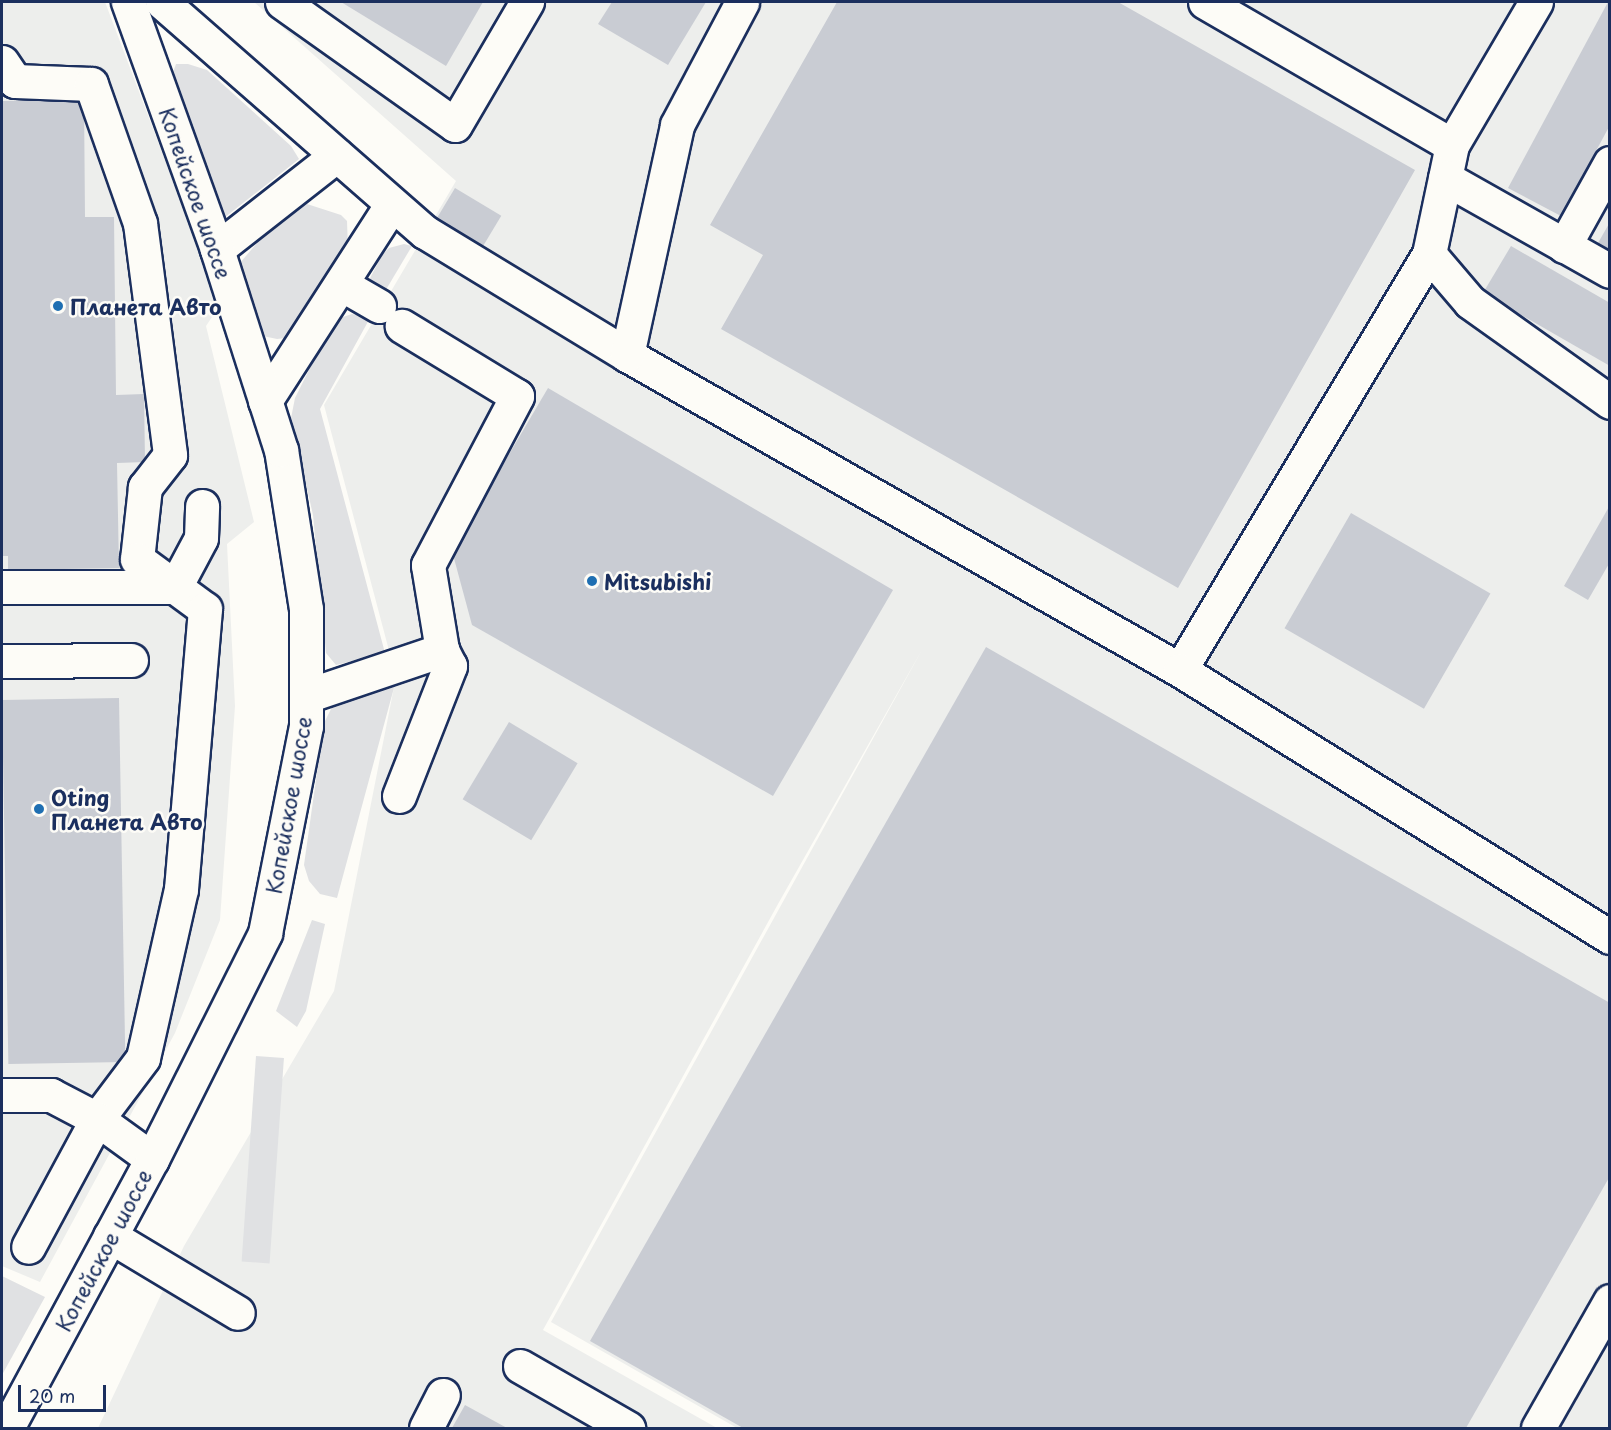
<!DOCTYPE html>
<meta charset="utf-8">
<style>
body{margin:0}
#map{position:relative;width:1611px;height:1430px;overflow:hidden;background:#fdfcf7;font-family:"Playpen Sans",sans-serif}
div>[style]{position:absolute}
.built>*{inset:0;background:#edeeec}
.green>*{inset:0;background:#e0e1e3;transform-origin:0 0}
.building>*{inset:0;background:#c9ccd3;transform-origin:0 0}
.roads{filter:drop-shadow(2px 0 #1b2f5e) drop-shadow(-2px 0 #1b2f5e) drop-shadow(0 2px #1b2f5e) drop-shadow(0 -2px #1b2f5e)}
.minor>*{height:33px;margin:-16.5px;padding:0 16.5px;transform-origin:16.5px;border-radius:16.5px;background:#fdfcf7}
.dots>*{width:16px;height:16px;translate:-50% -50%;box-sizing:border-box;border:3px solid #fdfcf7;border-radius:50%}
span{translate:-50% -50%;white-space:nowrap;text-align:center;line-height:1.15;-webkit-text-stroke:5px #fdfcf7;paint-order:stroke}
.street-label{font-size:21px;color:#1b2f5e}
.poi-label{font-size:21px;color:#1b2f5e;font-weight:700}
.left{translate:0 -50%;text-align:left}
.frame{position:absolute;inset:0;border:3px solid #1b2f5e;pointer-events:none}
.scale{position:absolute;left:18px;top:1385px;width:88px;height:27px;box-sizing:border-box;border:3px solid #1b2f5e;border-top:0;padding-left:8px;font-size:18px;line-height:21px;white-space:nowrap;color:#1b2f5e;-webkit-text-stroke:4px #fdfcf7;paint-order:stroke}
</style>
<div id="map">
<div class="built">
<i style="clip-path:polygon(2px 2px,105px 2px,220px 305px,206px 326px,254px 522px,227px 544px,235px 706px,220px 920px,175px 1033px,40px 1282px,2px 1266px)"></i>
<i style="clip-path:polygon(254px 2px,1609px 2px,1609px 1428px,737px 1428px,551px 1322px,923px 648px,778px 904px,543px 1330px,717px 1428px,98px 1428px,184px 1246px,334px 991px,396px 677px,324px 405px,456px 181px)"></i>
</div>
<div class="green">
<i style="clip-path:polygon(176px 64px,188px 64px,207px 70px,291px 146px,299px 159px,224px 218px,171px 78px)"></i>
<i style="clip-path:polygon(307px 204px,341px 215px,347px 221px,348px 250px,296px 330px,286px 338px,277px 339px,263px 336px,239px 264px,258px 242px)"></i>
<i style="clip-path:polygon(404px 244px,412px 246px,381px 298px,367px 284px,382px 255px,389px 248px)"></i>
<i style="clip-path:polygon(352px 314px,370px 318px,320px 409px,385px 653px,336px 665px,326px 653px,313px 515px,291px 418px,295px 398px,334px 320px)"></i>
<i style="clip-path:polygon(395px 684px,337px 898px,320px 894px,309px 881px,304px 865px,324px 723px,333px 705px,341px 698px)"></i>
<i style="clip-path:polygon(312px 920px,325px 924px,306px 1011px,297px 1027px,276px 1011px)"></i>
<i style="left:256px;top:1056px;width:28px;height:206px;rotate:4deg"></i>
<i style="clip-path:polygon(2px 1276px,45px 1297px,2px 1375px)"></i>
</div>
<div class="building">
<i style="clip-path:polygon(341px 2px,483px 2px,446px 66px)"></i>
<i style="clip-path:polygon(612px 2px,706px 2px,668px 65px,598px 24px)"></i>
<i style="clip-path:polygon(837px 2px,1118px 2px,1415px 170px,1178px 588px,721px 329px,763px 255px,710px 225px)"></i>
<i style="clip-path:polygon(1608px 2px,1610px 125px,1561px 216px,1508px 188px)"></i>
<i style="clip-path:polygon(84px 100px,85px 217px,114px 217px,116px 395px,144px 394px,145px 462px,117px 463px,119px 568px,8px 570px,8px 556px,2px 556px,2px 101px)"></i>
<i style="left:455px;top:188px;width:54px;height:42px;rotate:31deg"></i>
<i style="clip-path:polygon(1610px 222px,1610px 250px,1598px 243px)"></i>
<i style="clip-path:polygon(1511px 246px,1610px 303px,1610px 366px,1483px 293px)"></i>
<i style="clip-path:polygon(548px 388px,893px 590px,773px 796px,472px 625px,452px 551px)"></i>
<i style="clip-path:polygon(1610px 505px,1610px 562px,1588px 600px,1564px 586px)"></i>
<i style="left:1351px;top:513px;width:161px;height:133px;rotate:30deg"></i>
<i style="clip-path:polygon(986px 647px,1610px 1003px,1610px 1176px,1466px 1428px,743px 1428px,590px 1341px)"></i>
<i style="left:119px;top:698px;width:364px;height:117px;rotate:89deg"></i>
<i style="left:509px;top:722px;width:80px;height:90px;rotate:31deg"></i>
<i style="clip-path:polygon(465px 1405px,507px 1428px,452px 1428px)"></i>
</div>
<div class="roads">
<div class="minor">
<i style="left:162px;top:2px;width:349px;rotate:41.2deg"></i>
<i style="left:425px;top:232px;width:237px;rotate:31.3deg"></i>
<i style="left:627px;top:355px;width:636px;rotate:29.67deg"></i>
<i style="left:1180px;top:670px;width:485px;rotate:-59.1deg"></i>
<i style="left:1429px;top:254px;width:111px;rotate:-78.1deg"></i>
<i style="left:1452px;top:145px;width:166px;rotate:-59.6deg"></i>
<i style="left:282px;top:2px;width:212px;rotate:35.4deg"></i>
<i style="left:455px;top:125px;width:143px;rotate:-59.7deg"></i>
<i style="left:1205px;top:2px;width:285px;rotate:30.1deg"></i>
<i style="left:2px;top:62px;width:23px;rotate:56deg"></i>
<i style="left:15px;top:81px;width:76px;rotate:2.3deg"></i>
<i style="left:91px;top:84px;width:147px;rotate:70.6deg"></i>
<i style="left:140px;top:223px;width:234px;rotate:82.6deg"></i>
<i style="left:170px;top:455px;width:41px;rotate:128deg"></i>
<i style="left:145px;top:487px;width:72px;rotate:96.3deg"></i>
<i style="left:137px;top:559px;width:84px;rotate:36.3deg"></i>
<i style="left:205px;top:609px;width:281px;rotate:94.9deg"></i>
<i style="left:181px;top:889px;width:173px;rotate:102.7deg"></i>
<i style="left:143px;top:1058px;width:76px;rotate:127deg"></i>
<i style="left:97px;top:1119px;width:145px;rotate:118.3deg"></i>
<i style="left:1445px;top:178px;width:189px;rotate:29.4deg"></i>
<i style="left:1564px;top:246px;width:95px;rotate:-61deg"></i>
<i style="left:217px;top:249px;width:152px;rotate:-38.1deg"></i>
<i style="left:1429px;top:254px;width:63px;rotate:49.5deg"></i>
<i style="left:1470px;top:302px;width:172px;rotate:35.5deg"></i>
<i style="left:341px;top:284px;width:44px;rotate:30.1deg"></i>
<i style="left:627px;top:355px;width:235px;rotate:-77.7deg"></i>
<i style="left:677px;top:125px;width:139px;rotate:-62.1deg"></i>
<i style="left:265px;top:401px;width:234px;rotate:-57.2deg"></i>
<i style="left:2px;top:587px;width:173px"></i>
<i style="left:175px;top:587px;width:55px;rotate:-62deg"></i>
<i style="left:201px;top:538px;width:32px;rotate:-88deg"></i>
<i style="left:2px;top:661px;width:129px;rotate:-0.4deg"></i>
<i style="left:1180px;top:670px;width:506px;rotate:31.84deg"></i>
<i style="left:306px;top:696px;width:144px;rotate:-18.7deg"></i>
<i style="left:399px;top:796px;width:140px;rotate:-68.6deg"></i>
<i style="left:450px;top:666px;width:18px;rotate:-117deg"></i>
<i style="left:442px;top:650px;width:86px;rotate:-99.4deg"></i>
<i style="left:428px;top:565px;width:191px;rotate:-62.2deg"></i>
<i style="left:517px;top:396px;width:135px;rotate:-148.7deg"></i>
<i style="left:2px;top:1095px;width:49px"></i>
<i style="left:51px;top:1095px;width:52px;rotate:27.6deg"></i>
<i style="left:97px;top:1119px;width:68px;rotate:36deg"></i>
<i style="left:110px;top:1236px;width:149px;rotate:31deg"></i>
<i style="left:520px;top:1366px;width:125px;rotate:29.9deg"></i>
<i style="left:7px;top:1428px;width:306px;rotate:-61.7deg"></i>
<i style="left:152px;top:1159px;width:253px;rotate:-63.4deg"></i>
<i style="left:265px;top:933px;width:211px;rotate:-78.8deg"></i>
<i style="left:306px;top:726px;width:117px;rotate:-90deg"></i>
<i style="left:306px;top:609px;width:161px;rotate:-98.9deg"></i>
<i style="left:281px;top:450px;width:211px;rotate:-107.7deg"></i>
<i style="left:217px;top:249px;width:263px;rotate:-109.8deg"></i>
<i style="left:426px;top:1428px;width:37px;rotate:-63deg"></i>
<i style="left:1538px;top:1428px;width:146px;rotate:-60.4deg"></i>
</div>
</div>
<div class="dots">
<i style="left:58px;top:306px;background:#1f6fb2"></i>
<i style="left:592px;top:581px;background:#1f6fb2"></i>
<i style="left:39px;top:809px;background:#1f6fb2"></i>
</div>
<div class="street-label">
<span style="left:196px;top:193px;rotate:71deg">Копейское шоссе</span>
<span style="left:288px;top:805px;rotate:-80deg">Копейское шоссе</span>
<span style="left:103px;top:1250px;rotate:-62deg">Копейское шоссе</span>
</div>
<div class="poi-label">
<span class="left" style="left:70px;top:306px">Планета Авто</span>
<span class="left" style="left:604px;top:581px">Mitsubishi</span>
<span class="left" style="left:51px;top:809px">Oting<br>Планета Авто</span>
</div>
<div class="frame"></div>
<div class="scale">20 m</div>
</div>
